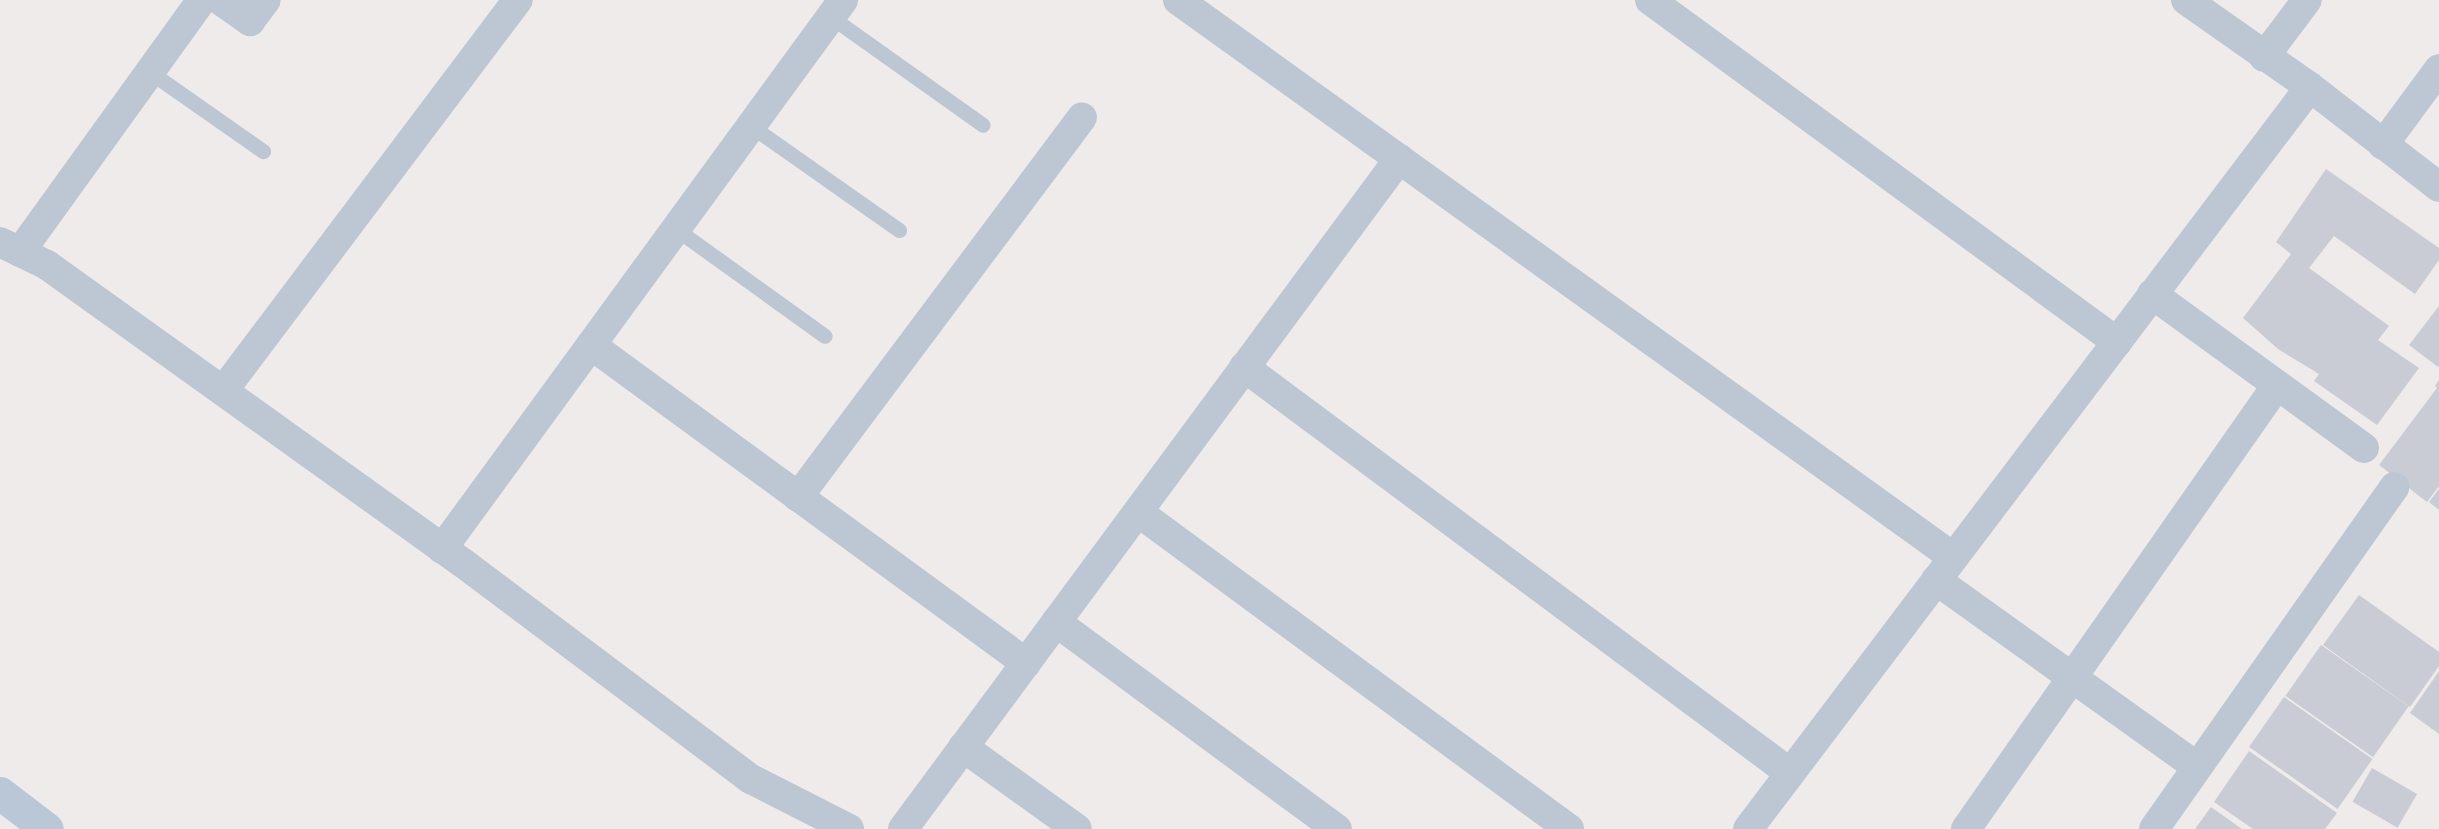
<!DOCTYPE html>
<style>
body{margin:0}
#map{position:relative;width:2439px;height:829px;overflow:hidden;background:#eeebea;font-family:"Titillium Web",sans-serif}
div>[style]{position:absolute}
.building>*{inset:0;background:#c9ccd4;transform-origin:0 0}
.lane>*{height:15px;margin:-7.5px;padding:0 7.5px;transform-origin:7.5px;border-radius:7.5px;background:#bcc7d3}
.street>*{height:30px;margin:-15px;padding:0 15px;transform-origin:15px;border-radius:15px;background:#bcc7d3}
.secondary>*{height:33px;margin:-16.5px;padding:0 16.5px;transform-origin:16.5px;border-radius:16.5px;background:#bac7d7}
span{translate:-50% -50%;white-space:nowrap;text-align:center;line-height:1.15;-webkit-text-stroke:6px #fff;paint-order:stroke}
</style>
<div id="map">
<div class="building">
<i style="clip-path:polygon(2326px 169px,2439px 248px,2439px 260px,2415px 294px,2334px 236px,2309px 268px,2389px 326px,2378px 340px,2419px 368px,2377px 425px,2314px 381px,2319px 374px,2278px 349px,2243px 318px,2291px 254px,2276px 242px)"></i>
<i style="clip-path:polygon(2439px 306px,2439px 366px,2438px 367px,2409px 345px)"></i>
<i style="clip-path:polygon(2439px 380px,2439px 486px,2427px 502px,2379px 465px,2437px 388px,2435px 386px)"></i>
<i style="clip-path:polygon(2439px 489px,2439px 510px,2429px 502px)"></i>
<i style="clip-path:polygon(2359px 595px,2439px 652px,2439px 666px,2410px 707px,2323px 645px)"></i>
<i style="left:2321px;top:645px;width:107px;height:62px;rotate:35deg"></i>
<i style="clip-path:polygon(2439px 671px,2439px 734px,2410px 713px)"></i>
<i style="left:2284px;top:697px;width:108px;height:61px;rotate:35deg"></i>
<i style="clip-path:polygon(2249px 751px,2337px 813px,2325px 829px,2253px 829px,2214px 802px)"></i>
<i style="left:2372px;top:768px;width:52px;height:39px;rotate:30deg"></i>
<i style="clip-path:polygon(2211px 807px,2242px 829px,2195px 829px)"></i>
</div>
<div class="lane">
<i style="left:831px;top:17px;width:186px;rotate:35.4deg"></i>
<i style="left:150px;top:72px;width:138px;rotate:35deg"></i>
<i style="left:751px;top:126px;width:181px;rotate:35.1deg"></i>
<i style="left:676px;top:229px;width:183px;rotate:35.7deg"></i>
</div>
<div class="street">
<i style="left:220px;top:0;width:37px;rotate:35deg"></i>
<i style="left:250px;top:21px;width:26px;rotate:-53deg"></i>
<i style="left:1178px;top:0;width:954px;rotate:35.71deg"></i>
<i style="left:1650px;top:0;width:579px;rotate:36.22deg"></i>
<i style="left:2186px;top:0;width:151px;rotate:35.1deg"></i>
<i style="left:2310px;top:87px;width:163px;rotate:37.8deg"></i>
<i style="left:2264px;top:57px;width:71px;rotate:-53deg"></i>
<i style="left:2383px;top:145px;width:94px;rotate:-53.6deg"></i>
<i style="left:0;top:242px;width:52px;rotate:26.1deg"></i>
<i style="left:47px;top:265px;width:512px;rotate:35.62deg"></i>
<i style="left:463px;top:563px;width:360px;rotate:36.9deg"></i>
<i style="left:751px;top:779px;width:110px;rotate:27deg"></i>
<i style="left:20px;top:252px;width:311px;rotate:-54.2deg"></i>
<i style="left:2152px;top:294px;width:262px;rotate:36deg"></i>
<i style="left:591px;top:345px;width:539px;rotate:36.17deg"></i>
<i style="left:1244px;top:367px;width:680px;rotate:36.63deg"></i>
<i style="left:223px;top:391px;width:490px;rotate:-53deg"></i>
<i style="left:798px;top:497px;width:474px;rotate:-53.2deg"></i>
<i style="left:1138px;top:512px;width:535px;rotate:36.33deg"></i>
<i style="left:442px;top:549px;width:680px;rotate:-53.85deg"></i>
<i style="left:1936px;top:580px;width:320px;rotate:35.6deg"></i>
<i style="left:1056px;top:622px;width:349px;rotate:36.4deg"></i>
<i style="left:963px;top:747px;width:140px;rotate:35.7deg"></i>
<i style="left:903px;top:829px;width:834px;rotate:-53.49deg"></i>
<i style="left:1748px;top:829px;width:931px;rotate:-52.86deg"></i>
<i style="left:1966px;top:829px;width:542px;rotate:-54.99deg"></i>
<i style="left:2154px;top:829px;width:418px;rotate:-54.9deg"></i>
</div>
<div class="secondary">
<i style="left:0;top:793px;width:59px;rotate:37.5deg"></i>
</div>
</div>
